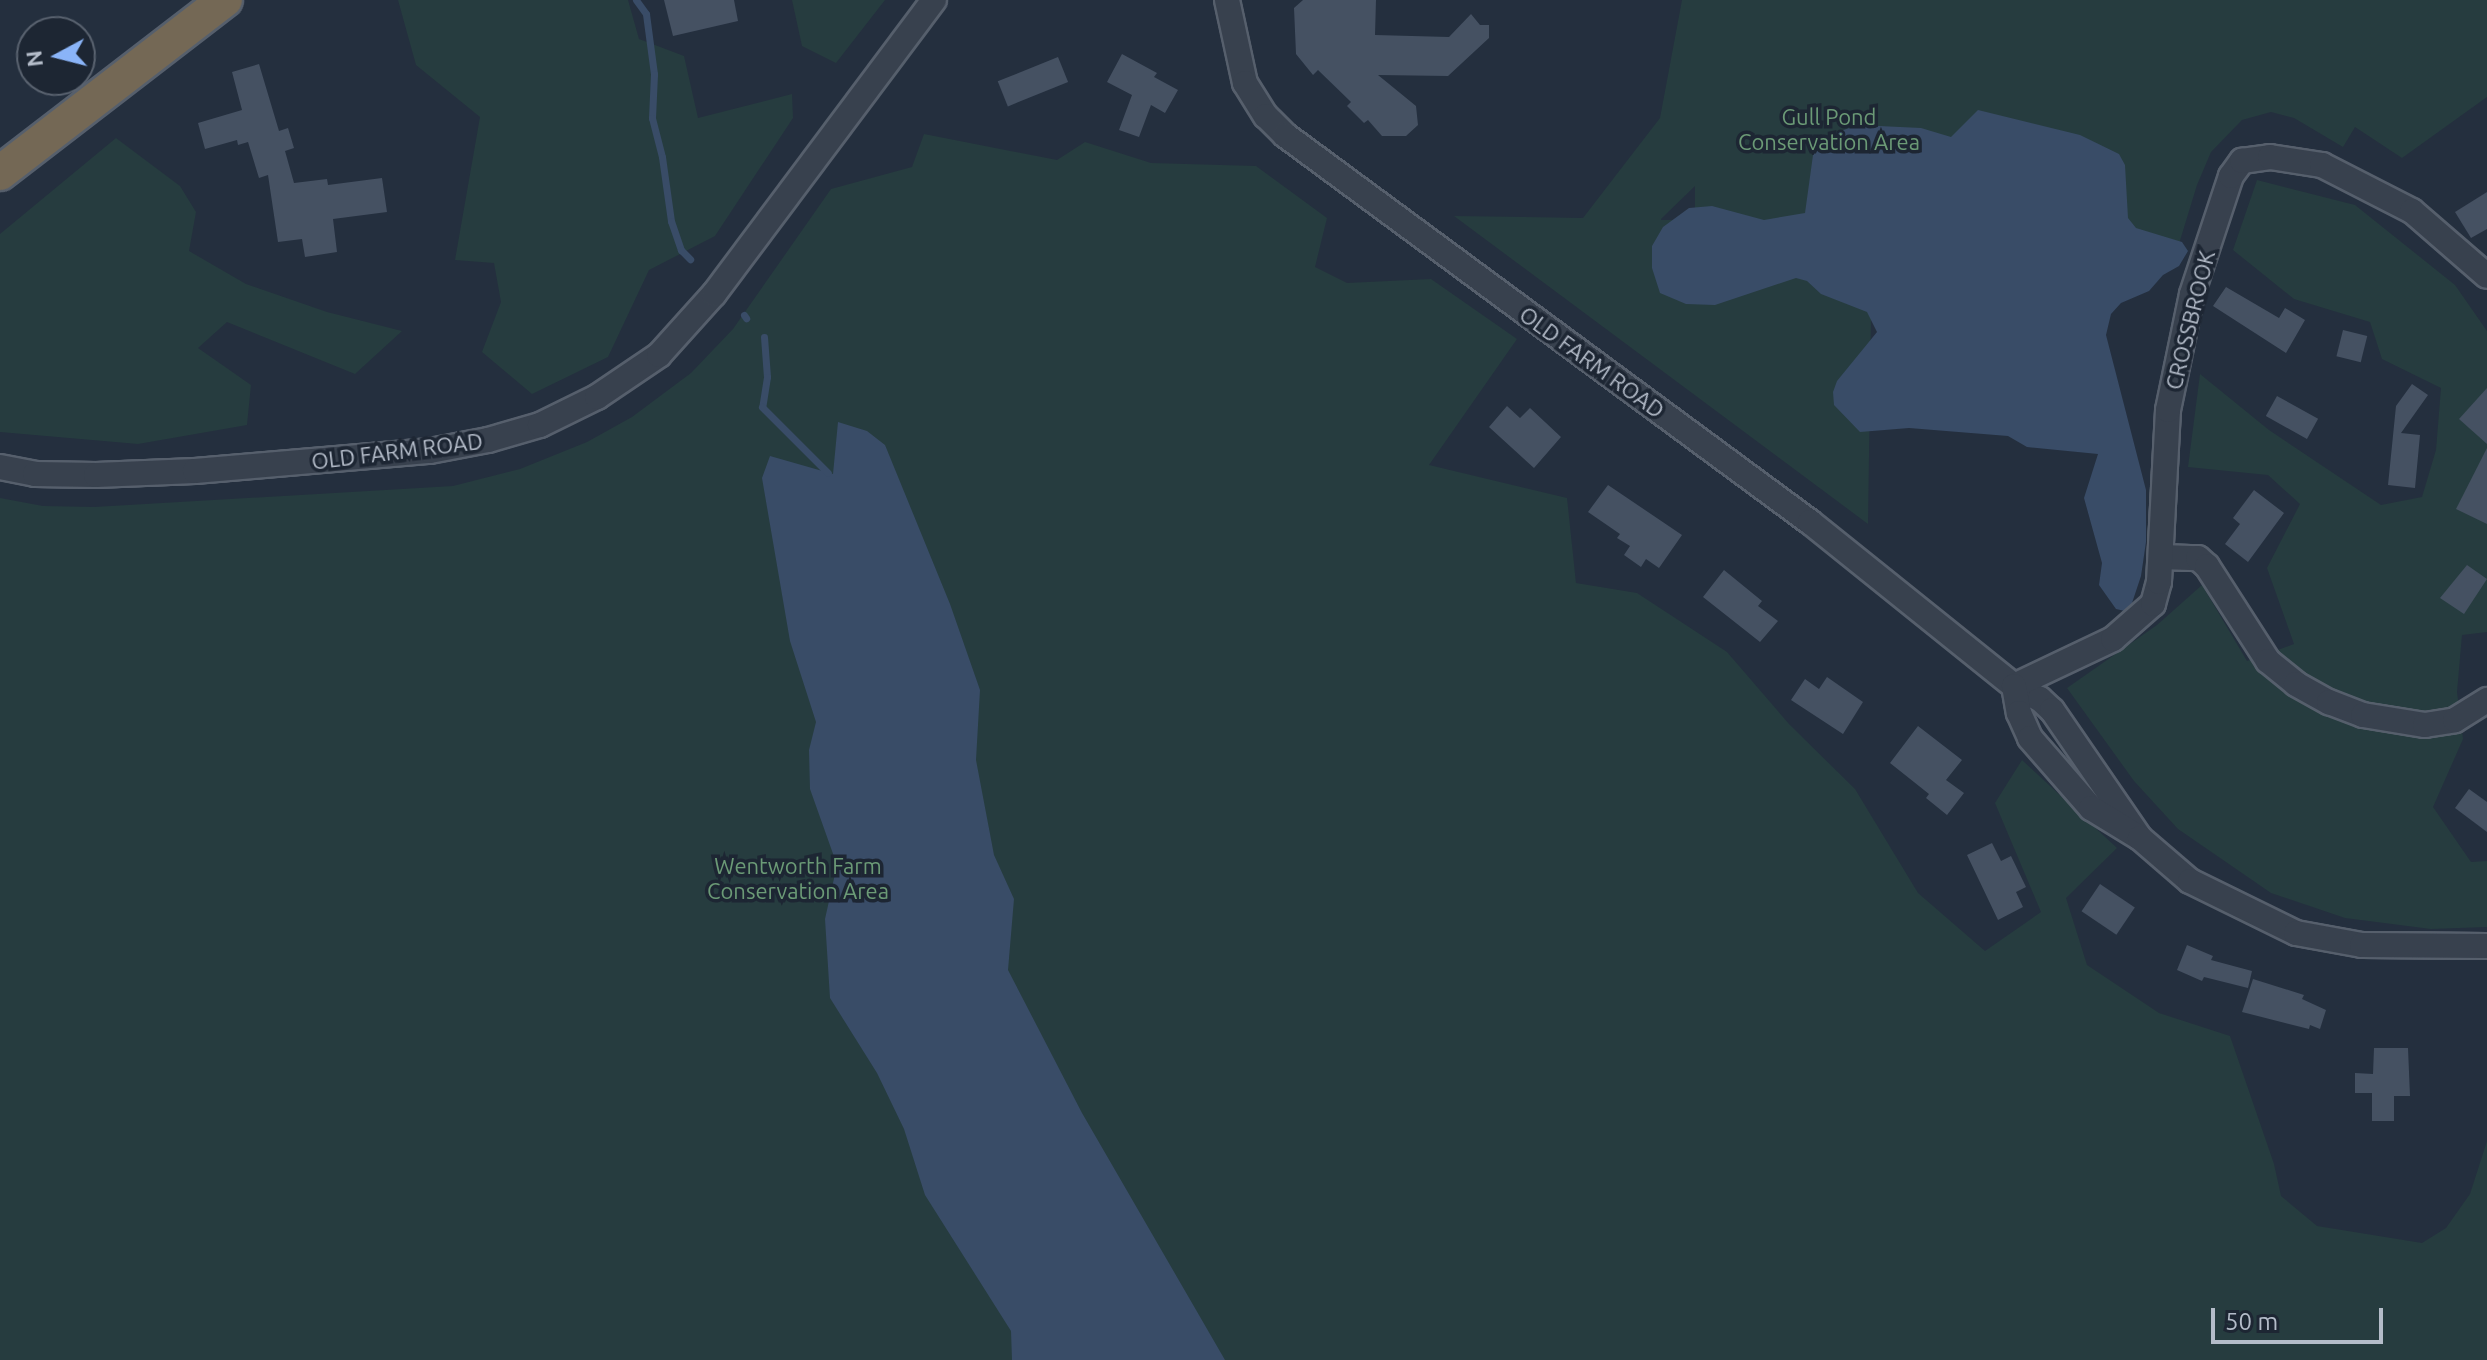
<!DOCTYPE html>
<style>
body{margin:0}
#map{position:relative;width:2487px;height:1360px;overflow:hidden;background:#242f3e;font-family:Ubuntu,sans-serif}
div>[style]{position:absolute}
.green>*{inset:0;background:#263c3f}
.water>*{inset:0;background:#394c67}
.stream>*{height:7px;margin:-3.5px;padding:0 3.5px;transform-origin:3.5px;border-radius:3.5px;background:#394c67}
.building>*{inset:0;background:#455162;transform-origin:0 0}
.roads{filter:drop-shadow(2px 0 #565f6c) drop-shadow(-2px 0 #565f6c) drop-shadow(0 2px #565f6c) drop-shadow(0 -2px #565f6c)}
.minor>*{height:24px;margin:-12px;padding:0 12px;transform-origin:12px;border-radius:12px;background:#38414e}
.highway>*{height:34px;margin:-17px;padding:0 17px;transform-origin:17px;border-radius:17px;background:#746855}
span{translate:-50% -50%;white-space:nowrap;text-align:center;line-height:1.15;-webkit-text-stroke:7px #1d2633;paint-order:stroke}
.park-label{font-size:22px;color:#6b9a76}
.street-label{font-size:22px;color:#b4bcc9}
.north{position:absolute;left:16px;top:16px;width:80px;height:80px;box-sizing:border-box;background:#1d2633;border:2px solid #59626f;border-radius:50%;rotate:263deg;font-size:22px;font-weight:700;line-height:32px;text-align:center;color:#b4bcc9}
.north::after{content:'';display:block;margin:auto;width:28px;height:36px;background:#8ab4f8;clip-path:polygon(50% 0,100% 100%,50% 72%,0 100%)}
.scale{position:absolute;left:2211px;top:1308px;width:172px;height:36px;box-sizing:border-box;border:4px solid #b4bcc9;border-top:0;padding-left:10px;font-size:24px;line-height:28px;white-space:nowrap;color:#b4bcc9;-webkit-text-stroke:6px #1d2633;paint-order:stroke}
</style>
<div id="map">
<div class="green">
<i style="clip-path:polygon(398px 0,628px 0,639px 39px,684px 56px,698px 118px,792px 94px,793px 118px,715px 236px,649px 270px,608px 357px,532px 394px,482px 352px,501px 302px,494px 263px,455px 260px,480px 117px,416px 65px)"></i>
<i style="clip-path:polygon(792px 0,885px 0,836px 63px,802px 46px)"></i>
<i style="clip-path:polygon(evenodd,1682px 0,2487px 0,2487px 97px,2402px 158px,2355px 127px,2343px 147px,2294px 118px,2271px 112px,2242px 120px,2211px 152px,2197px 185px,2175px 257px,1872px 251px,1868px 524px,1454px 216px,1583px 218px,1660px 118px,1682px 0,1695px 186px,1695px 220px,1661px 220px,1661px 219px,1695px 186px)"></i>
<i style="clip-path:polygon(924px 134px,1057px 160px,1085px 142px,1151px 163px,1256px 166px,1327px 218px,1315px 267px,1347px 283px,1431px 279px,1517px 339px,1429px 465px,1567px 498px,1576px 583px,1637px 593px,1727px 652px,1789px 724px,1855px 789px,1918px 893px,1985px 951px,2041px 912px,1995px 803px,2022px 760px,2117px 848px,2066px 898px,2087px 965px,2159px 1013px,2230px 1036px,2274px 1164px,2281px 1196px,2317px 1226px,2422px 1243px,2446px 1228px,2470px 1194px,2487px 1141px,2487px 1360px,0 1360px,0 498px,43px 506px,94px 507px,453px 486px,520px 469px,587px 442px,632px 417px,691px 373px,733px 329px,831px 189px,912px 167px)"></i>
<i style="clip-path:polygon(116px 138px,180px 186px,196px 212px,189px 251px,246px 284px,327px 312px,402px 331px,355px 374px,227px 322px,198px 348px,251px 385px,247px 425px,138px 444px,0 432px,0 234px)"></i>
<i style="clip-path:polygon(2257px 180px,2355px 205px,2455px 285px,2487px 331px,2487px 632px,2462px 635px,2457px 692px,2463px 739px,2433px 807px,2471px 862px,2487px 861px,2487px 927px,2431px 929px,2345px 918px,2271px 893px,2178px 829px,2134px 781px,2067px 688px,2157px 625px,2202px 585px,2247px 661px,2294px 644px,2267px 568px,2300px 504px,2268px 475px,2188px 467px,2200px 374px,2269px 430px,2381px 505px,2422px 497px,2436px 450px,2441px 388px,2382px 359px,2370px 322px,2294px 299px,2233px 250px)"></i>
</div>
<div class="water">
<i style="clip-path:polygon(1978px 110px,2080px 135px,2119px 154px,2125px 165px,2128px 218px,2136px 228px,2182px 242px,2188px 251px,2179px 266px,2163px 275px,2149px 291px,2121px 303px,2111px 314px,2106px 335px,2146px 490px,2146px 542px,2141px 576px,2132px 603px,2125px 611px,2116px 609px,2099px 585px,2102px 563px,2084px 498px,2098px 454px,2027px 447px,2008px 436px,1909px 428px,1860px 432px,1834px 405px,1833px 392px,1837px 381px,1877px 332px,1867px 312px,1821px 294px,1807px 281px,1796px 278px,1715px 305px,1686px 304px,1660px 293px,1652px 268px,1652px 246px,1663px 227px,1689px 208px,1712px 206px,1764px 220px,1805px 213px,1813px 155px,1832px 134px,1858px 125px,1921px 128px,1951px 137px)"></i>
<i style="clip-path:polygon(838px 422px,867px 431px,885px 445px,950px 604px,980px 690px,976px 760px,994px 855px,1014px 899px,1008px 970px,1082px 1113px,1225px 1360px,1012px 1360px,1011px 1331px,925px 1195px,904px 1129px,877px 1073px,830px 998px,825px 919px,837px 865px,810px 789px,809px 750px,816px 722px,790px 641px,762px 478px,770px 456px,833px 474px)"></i>
</div>
<div class="stream">
<i style="left:636px;top:0;width:17px;rotate:54deg"></i>
<i style="left:646px;top:14px;width:61px;rotate:82.4deg"></i>
<i style="left:654px;top:74px;width:44px;rotate:92.6deg"></i>
<i style="left:652px;top:118px;width:40px;rotate:75.6deg"></i>
<i style="left:662px;top:157px;width:65px;rotate:82deg"></i>
<i style="left:671px;top:221px;width:31px;rotate:71deg"></i>
<i style="left:681px;top:250px;width:13px;rotate:45deg"></i>
<i style="left:744px;top:315px;width:4px;rotate:56deg"></i>
<i style="left:764px;top:337px;width:40px;rotate:85.7deg"></i>
<i style="left:767px;top:377px;width:30px;rotate:99deg"></i>
<i style="left:762px;top:407px;width:93px;rotate:45deg"></i>
</div>
<div class="building">
<i style="clip-path:polygon(664px 0,734px 0,738px 21px,673px 36px)"></i>
<i style="clip-path:polygon(1303px 0,1376px 0,1375px 35px,1449px 37px,1471px 14px,1480px 25px,1489px 25px,1489px 38px,1448px 76px,1378px 75px,1416px 106px,1418px 125px,1406px 136px,1382px 136px,1368px 120px,1364px 123px,1347px 106px,1351px 102px,1318px 70px,1313px 75px,1296px 54px,1294px 8px)"></i>
<i style="clip-path:polygon(1122px 54px,1157px 73px,1154px 77px,1178px 90px,1165px 113px,1151px 105px,1139px 137px,1119px 130px,1132px 95px,1107px 82px)"></i>
<i style="left:1058px;top:57px;width:27px;height:65px;rotate:68deg"></i>
<i style="clip-path:polygon(259px 64px,279px 131px,288px 128px,294px 148px,285px 151px,294px 183px,327px 179px,328px 185px,382px 178px,387px 212px,333px 219px,337px 252px,305px 257px,302px 239px,278px 242px,268px 175px,259px 178px,248px 142px,238px 145px,237px 140px,205px 149px,198px 123px,242px 110px,232px 72px)"></i>
<i style="clip-path:polygon(2487px 192px,2487px 229px,2471px 238px,2455px 212px)"></i>
<i style="clip-path:polygon(2226px 287px,2279px 318px,2285px 308px,2305px 320px,2286px 353px,2213px 306px)"></i>
<i style="left:2343px;top:330px;width:25px;height:27px;rotate:14deg"></i>
<i style="clip-path:polygon(2412px 384px,2428px 395px,2401px 433px,2420px 435px,2415px 488px,2388px 485px,2396px 406px)"></i>
<i style="clip-path:polygon(2487px 388px,2487px 444px,2459px 419px)"></i>
<i style="left:2277px;top:396px;width:47px;height:23px;rotate:29deg"></i>
<i style="clip-path:polygon(1507px 406px,1520px 418px,1530px 408px,1561px 437px,1534px 468px,1489px 427px)"></i>
<i style="clip-path:polygon(2487px 448px,2487px 524px,2456px 509px)"></i>
<i style="clip-path:polygon(1608px 485px,1682px 535px,1659px 568px,1646px 559px,1641px 567px,1624px 555px,1630px 546px,1617px 538px,1620px 534px,1588px 512px)"></i>
<i style="clip-path:polygon(2254px 490px,2284px 513px,2248px 562px,2225px 544px,2240px 524px,2233px 518px)"></i>
<i style="clip-path:polygon(2467px 565px,2487px 579px,2464px 614px,2440px 598px)"></i>
<i style="clip-path:polygon(1724px 570px,1762px 601px,1758px 606px,1778px 621px,1760px 642px,1703px 597px)"></i>
<i style="clip-path:polygon(1827px 677px,1863px 702px,1843px 734px,1791px 700px,1805px 679px,1819px 689px)"></i>
<i style="clip-path:polygon(1918px 726px,1962px 760px,1946px 780px,1964px 793px,1947px 815px,1926px 798px,1929px 794px,1890px 763px)"></i>
<i style="clip-path:polygon(2469px 789px,2487px 802px,2487px 832px,2455px 808px)"></i>
<i style="clip-path:polygon(1992px 843px,2001px 861px,2011px 856px,2026px 887px,2016px 892px,2023px 907px,1998px 920px,1967px 855px)"></i>
<i style="left:2100px;top:884px;width:42px;height:33px;rotate:34deg"></i>
<i style="clip-path:polygon(2187px 945px,2213px 956px,2211px 960px,2252px 971px,2248px 988px,2204px 977px,2202px 981px,2177px 970px)"></i>
<i style="clip-path:polygon(2253px 979px,2304px 995px,2302px 999px,2326px 1010px,2320px 1029px,2310px 1025px,2309px 1029px,2242px 1012px)"></i>
<i style="clip-path:polygon(2374px 1048px,2408px 1048px,2410px 1096px,2394px 1096px,2394px 1121px,2372px 1121px,2372px 1093px,2355px 1093px,2355px 1073px,2373px 1074px)"></i>
</div>
<div class="roads">
<div class="minor">
<i style="left:1227px;top:0;width:85px;rotate:77.8deg"></i>
<i style="left:1245px;top:83px;width:39px;rotate:58deg"></i>
<i style="left:1266px;top:116px;width:27px;rotate:45deg"></i>
<i style="left:1285px;top:135px;width:652px;rotate:36.4deg"></i>
<i style="left:1810px;top:522px;width:262px;rotate:38.8deg"></i>
<i style="left:2014px;top:686px;width:29px;rotate:27deg"></i>
<i style="left:2040px;top:699px;width:16px;rotate:43deg"></i>
<i style="left:2052px;top:710px;width:155px;rotate:55.5deg"></i>
<i style="left:0;top:467px;width:36px;rotate:11deg"></i>
<i style="left:35px;top:474px;width:61px;rotate:0.9deg"></i>
<i style="left:96px;top:475px;width:99px;rotate:-2.3deg"></i>
<i style="left:195px;top:471px;width:236px;rotate:-4.9deg"></i>
<i style="left:430px;top:451px;width:59px;rotate:-10.7deg"></i>
<i style="left:488px;top:440px;width:54px;rotate:-16.1deg"></i>
<i style="left:540px;top:425px;width:64px;rotate:-26.2deg"></i>
<i style="left:597px;top:397px;width:75px;rotate:-34.1deg"></i>
<i style="left:659px;top:355px;width:82px;rotate:-48deg"></i>
<i style="left:714px;top:294px;width:367px;rotate:-53.2deg"></i>
<i style="left:2161px;top:557px;width:37px;rotate:2deg"></i>
<i style="left:2198px;top:558px;width:12px;rotate:42deg"></i>
<i style="left:2207px;top:566px;width:113px;rotate:57.3deg"></i>
<i style="left:2268px;top:661px;width:36px;rotate:39deg"></i>
<i style="left:2296px;top:684px;width:38px;rotate:29deg"></i>
<i style="left:2329px;top:702px;width:36px;rotate:21deg"></i>
<i style="left:2363px;top:715px;width:63px;rotate:9.2deg"></i>
<i style="left:2425px;top:725px;width:30px;rotate:-9deg"></i>
<i style="left:2455px;top:720px;width:38px;rotate:-32deg"></i>
<i style="left:2014px;top:686px;width:110px;rotate:-25.4deg"></i>
<i style="left:2113px;top:639px;width:53px;rotate:-41.2deg"></i>
<i style="left:2153px;top:604px;width:23px;rotate:-75deg"></i>
<i style="left:2159px;top:582px;width:172px;rotate:-87deg"></i>
<i style="left:2168px;top:410px;width:118px;rotate:-78.3deg"></i>
<i style="left:2192px;top:294px;width:124px;rotate:-71.7deg"></i>
<i style="left:2231px;top:176px;width:19px;rotate:-54deg"></i>
<i style="left:2242px;top:161px;width:28px;rotate:-8deg"></i>
<i style="left:2270px;top:157px;width:53px;rotate:8.7deg"></i>
<i style="left:2322px;top:165px;width:101px;rotate:27.1deg"></i>
<i style="left:2412px;top:211px;width:99px;rotate:40.9deg"></i>
<i style="left:2014px;top:686px;width:27px;rotate:80deg"></i>
<i style="left:2019px;top:713px;width:27px;rotate:66deg"></i>
<i style="left:2030px;top:738px;width:93px;rotate:48.9deg"></i>
<i style="left:2091px;top:808px;width:57px;rotate:31.5deg"></i>
<i style="left:2140px;top:838px;width:66px;rotate:40.7deg"></i>
<i style="left:2190px;top:881px;width:118px;rotate:26.1deg"></i>
<i style="left:2296px;top:933px;width:67px;rotate:10.3deg"></i>
<i style="left:2362px;top:945px;width:125px;rotate:0.5deg"></i>
</div>
<div class="highway">
<i style="left:0;top:173px;width:284px;rotate:-37.6deg"></i>
</div>
</div>
<div class="park-label">
<span style="left:1829px;top:129px">Gull Pond<br>Conservation Area</span>
<span style="left:798px;top:878px">Wentworth Farm<br>Conservation Area</span>
</div>
<div class="street-label">
<span style="left:2190px;top:320px;rotate:-76deg">CROSSBROOK</span>
<span style="left:1592px;top:362px;rotate:36deg">OLD FARM ROAD</span>
<span style="left:397px;top:451px;rotate:-7deg">OLD FARM ROAD</span>
</div>
<div class="north">N</div>
<div class="scale">50 m</div>
</div>
